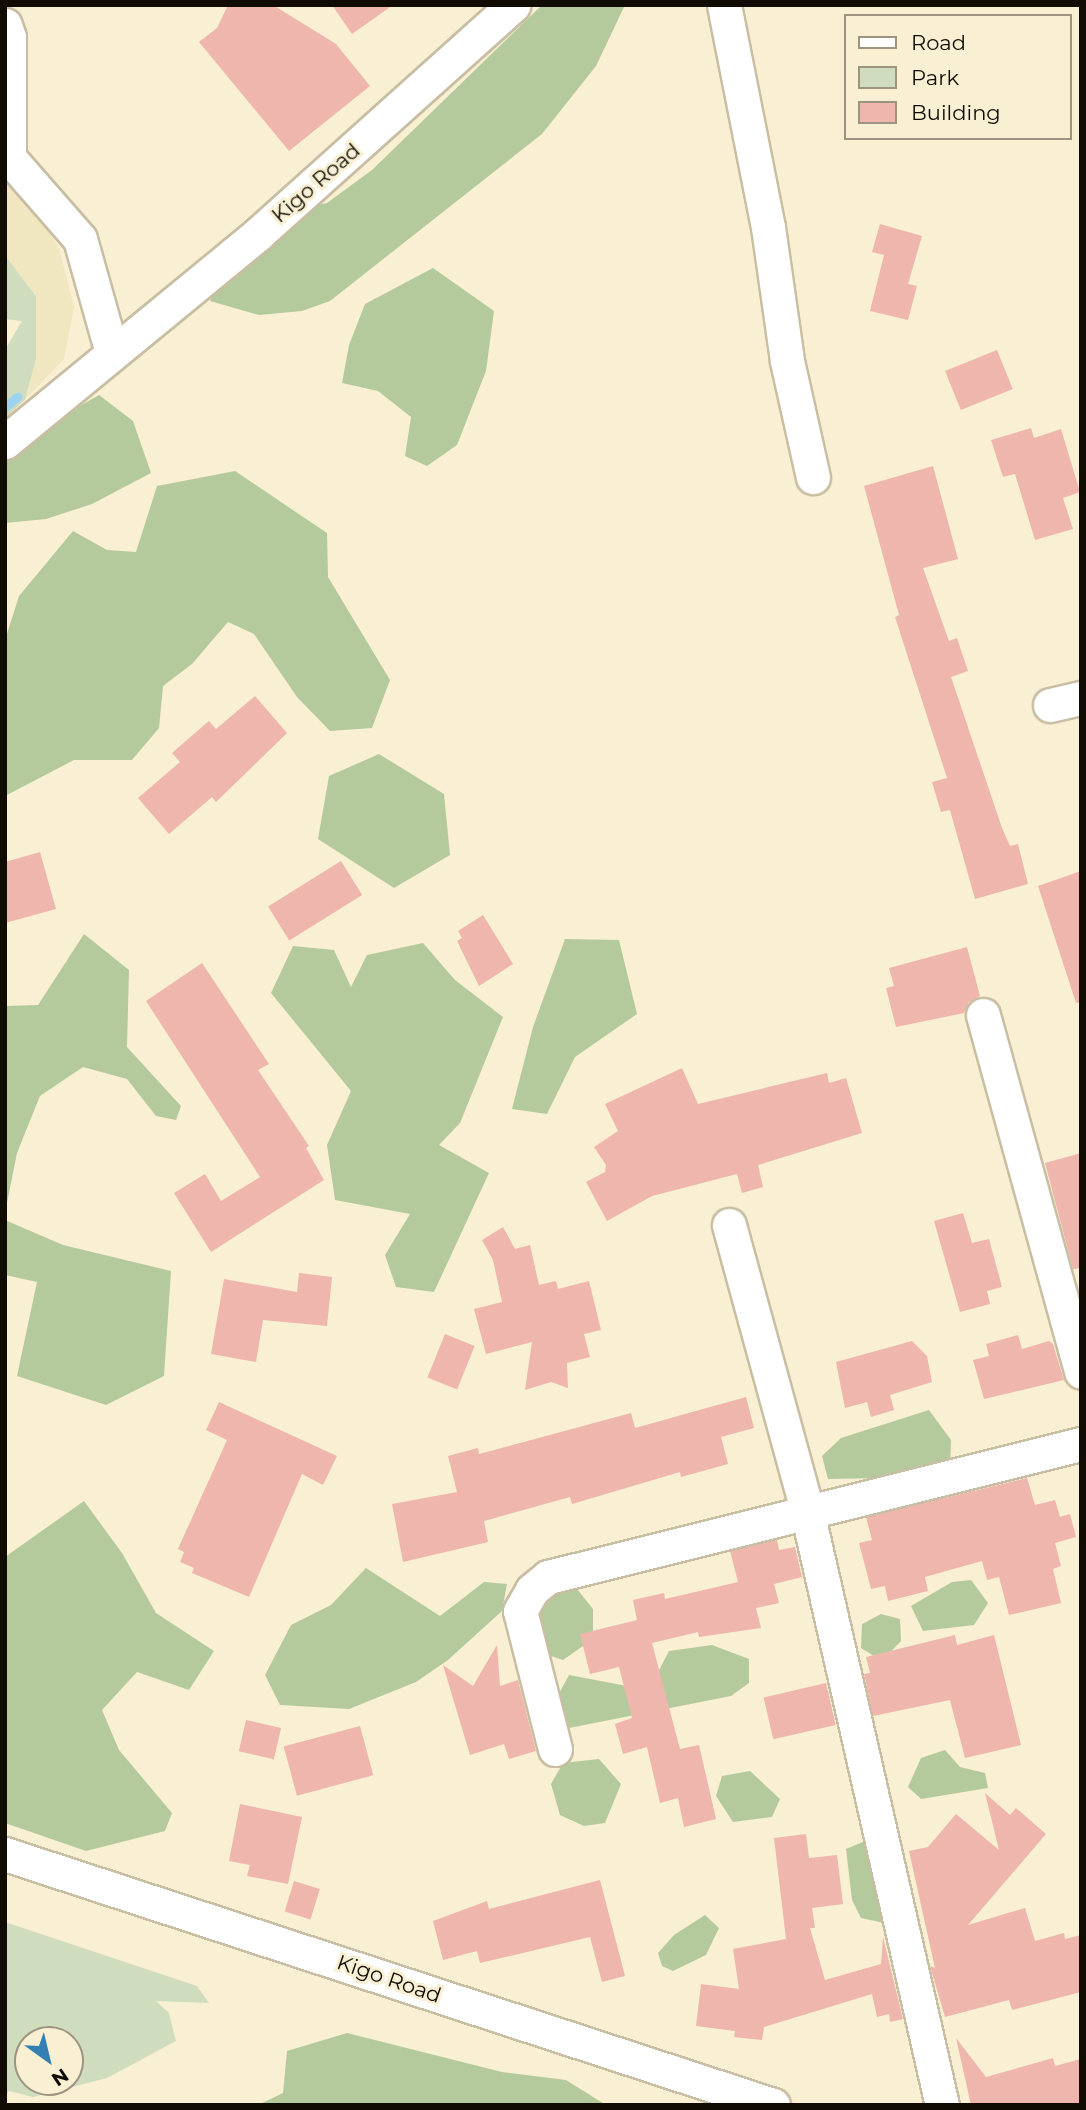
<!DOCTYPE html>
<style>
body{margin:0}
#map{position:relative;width:1086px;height:2110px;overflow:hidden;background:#f9efd3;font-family:Montserrat,sans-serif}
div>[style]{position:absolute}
.green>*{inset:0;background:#cfddbe}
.forest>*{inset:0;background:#b5ca9c}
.sand>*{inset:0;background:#f0e6c0}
.stream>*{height:9px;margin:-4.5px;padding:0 4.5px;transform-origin:4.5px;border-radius:4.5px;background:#9cd3ee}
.building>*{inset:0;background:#efb6ad;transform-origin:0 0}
.roads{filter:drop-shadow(2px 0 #c8bea3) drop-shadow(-2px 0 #c8bea3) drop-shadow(0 2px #c8bea3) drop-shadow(0 -2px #c8bea3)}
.minor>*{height:33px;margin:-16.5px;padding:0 16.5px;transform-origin:16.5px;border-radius:16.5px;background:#fff}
span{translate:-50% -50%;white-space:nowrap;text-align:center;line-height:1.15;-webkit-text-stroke:6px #f9efd3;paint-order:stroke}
.street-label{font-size:21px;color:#100c04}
.frame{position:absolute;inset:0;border:7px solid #100c04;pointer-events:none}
.legend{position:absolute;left:844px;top:14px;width:228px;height:126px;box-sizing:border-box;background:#f9efd3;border:2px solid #9c9480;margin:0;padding:9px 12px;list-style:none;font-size:21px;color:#100c04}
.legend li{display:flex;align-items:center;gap:14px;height:35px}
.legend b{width:35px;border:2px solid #9c9480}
.north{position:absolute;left:14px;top:2026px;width:70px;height:70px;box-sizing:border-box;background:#f9efd3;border:2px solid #9c9480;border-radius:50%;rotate:146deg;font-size:19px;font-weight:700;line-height:28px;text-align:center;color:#100c04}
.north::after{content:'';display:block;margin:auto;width:24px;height:32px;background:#3381b3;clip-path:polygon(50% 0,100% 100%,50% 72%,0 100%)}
</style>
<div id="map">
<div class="green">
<i style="clip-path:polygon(5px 255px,36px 296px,36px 360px,25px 400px,5px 418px,5px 350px,22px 321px,5px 319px)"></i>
<i style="clip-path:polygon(evenodd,5px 1922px,197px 1986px,209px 2003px,156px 2001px,169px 2013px,176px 2041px,107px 2078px,33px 2097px,9px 2091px,5px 2096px,5px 1922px,28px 2040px,70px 2040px,70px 2082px,28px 2082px,28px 2040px)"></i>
</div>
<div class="forest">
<i style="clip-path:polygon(542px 5px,625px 5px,596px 66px,542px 134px,330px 301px,302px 311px,259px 315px,210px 301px,248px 220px,327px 203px,372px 170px)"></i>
<i style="clip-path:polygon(433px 268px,494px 311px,486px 371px,457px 445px,427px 466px,405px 456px,411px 417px,378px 391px,342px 383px,349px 345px,365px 304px)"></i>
<i style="clip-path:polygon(99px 395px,133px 421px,151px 473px,92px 504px,46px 519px,5px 523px,5px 463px,24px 438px)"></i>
<i style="clip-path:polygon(235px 471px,327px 533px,328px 577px,390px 680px,372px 728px,330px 731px,297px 697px,254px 634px,228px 622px,192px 664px,163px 686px,159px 728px,132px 760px,74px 760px,5px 796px,5px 640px,19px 596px,73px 531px,107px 550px,136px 552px,157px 486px)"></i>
<i style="clip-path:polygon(379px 754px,444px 794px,450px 855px,394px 888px,318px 839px,329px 776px)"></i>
<i style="clip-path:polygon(84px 934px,129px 970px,127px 1047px,181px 1106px,176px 1120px,156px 1116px,127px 1079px,83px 1067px,40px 1096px,17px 1153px,5px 1213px,5px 1006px,38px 1005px)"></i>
<i style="clip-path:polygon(565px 939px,619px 940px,637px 1014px,575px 1057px,547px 1114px,512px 1109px,533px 1027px)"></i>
<i style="clip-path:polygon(423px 943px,455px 980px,503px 1017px,460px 1123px,439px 1145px,489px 1173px,434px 1292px,396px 1287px,385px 1255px,410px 1214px,335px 1200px,327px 1145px,351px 1091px,271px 993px,293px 946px,334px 950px,351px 987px,367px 955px)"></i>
<i style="clip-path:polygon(5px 1220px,63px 1245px,171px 1271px,164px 1376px,106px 1405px,17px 1376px,37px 1282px,5px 1275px)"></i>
<i style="clip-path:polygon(929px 1410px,951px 1440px,950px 1468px,884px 1478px,828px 1479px,822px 1456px,841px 1438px)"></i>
<i style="clip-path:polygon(84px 1501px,122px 1553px,156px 1613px,214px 1651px,189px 1690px,137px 1672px,102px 1710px,119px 1750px,172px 1813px,165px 1831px,86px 1851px,5px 1823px,5px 1557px)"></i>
<i style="clip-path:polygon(366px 1568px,440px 1616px,484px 1582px,507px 1584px,502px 1611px,448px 1660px,416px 1682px,349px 1709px,280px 1705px,265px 1675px,291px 1625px,331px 1605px)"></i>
<i style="clip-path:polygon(971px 1580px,988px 1603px,974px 1625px,923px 1631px,911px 1606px,952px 1582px)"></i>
<i style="clip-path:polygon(573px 1584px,593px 1609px,593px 1639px,563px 1660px,548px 1655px,541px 1641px,539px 1601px)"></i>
<i style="clip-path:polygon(881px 1614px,900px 1619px,901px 1641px,882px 1661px,861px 1648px,862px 1624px)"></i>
<i style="clip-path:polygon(712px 1645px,749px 1659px,749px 1683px,731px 1696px,569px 1728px,556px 1699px,569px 1675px,627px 1686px,655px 1678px,669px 1651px)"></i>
<i style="clip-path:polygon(945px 1750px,960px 1767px,985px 1773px,988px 1788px,921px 1799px,908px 1787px,921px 1758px)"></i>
<i style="clip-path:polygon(599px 1759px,621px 1784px,605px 1823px,584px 1826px,560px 1815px,551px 1784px,563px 1763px)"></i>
<i style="clip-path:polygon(750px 1771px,780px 1799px,772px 1817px,733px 1822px,716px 1796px,722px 1776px)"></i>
<i style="clip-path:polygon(865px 1841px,875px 1865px,884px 1923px,861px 1918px,852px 1900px,846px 1849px)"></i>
<i style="clip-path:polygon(705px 1915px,719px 1928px,706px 1955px,673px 1971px,662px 1966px,658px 1953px,674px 1935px)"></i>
<i style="clip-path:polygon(347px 2033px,502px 2072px,566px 2080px,606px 2105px,258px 2105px,283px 2093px,287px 2051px)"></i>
</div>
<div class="sand">
<i style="clip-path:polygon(5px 178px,27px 198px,59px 248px,74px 307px,64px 359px,25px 400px,36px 360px,36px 296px,5px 255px)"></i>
</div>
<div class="stream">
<i style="left:5px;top:407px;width:16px;rotate:-40deg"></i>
</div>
<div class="building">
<i style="clip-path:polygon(228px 5px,273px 5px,336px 44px,370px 86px,289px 151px,199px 42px,217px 28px)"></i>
<i style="clip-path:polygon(332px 5px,393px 5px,352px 34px)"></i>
<i style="clip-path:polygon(880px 224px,922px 236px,908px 284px,917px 286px,908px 320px,870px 311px,884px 255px,872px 252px)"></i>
<i style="left:997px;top:350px;width:42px;height:56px;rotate:68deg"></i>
<i style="clip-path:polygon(1031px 428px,1034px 438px,1061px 429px,1080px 492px,1063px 498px,1073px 529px,1035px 540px,1015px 474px,1003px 477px,991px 440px)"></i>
<i style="clip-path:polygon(933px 466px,958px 559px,923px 568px,949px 641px,957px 638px,968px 671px,951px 677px,1002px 828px,1010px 846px,1018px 844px,1028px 884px,975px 899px,950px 810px,941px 812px,932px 782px,947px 778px,895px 617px,899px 615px,864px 486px)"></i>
<i style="clip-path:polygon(255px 696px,287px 733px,216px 802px,212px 797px,169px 834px,138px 798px,180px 762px,172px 753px,209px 721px,216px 729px)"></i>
<i style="clip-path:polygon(40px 852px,56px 909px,5px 923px,5px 862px)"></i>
<i style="left:341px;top:861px;width:40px;height:86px;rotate:58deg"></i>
<i style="clip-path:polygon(1081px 871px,1081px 1002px,1076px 1003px,1038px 886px)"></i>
<i style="clip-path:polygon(483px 915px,513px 964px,479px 986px,457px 941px,462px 938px,458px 931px)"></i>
<i style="clip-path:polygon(967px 947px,980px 996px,969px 1002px,964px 1013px,896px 1027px,886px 988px,894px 986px,889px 968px)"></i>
<i style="clip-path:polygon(202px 963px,269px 1064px,258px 1070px,309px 1146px,306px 1148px,324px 1180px,211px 1252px,174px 1193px,205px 1174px,221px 1201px,260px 1177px,146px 1001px)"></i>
<i style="clip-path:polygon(682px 1068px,698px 1104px,827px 1073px,829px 1083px,846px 1078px,862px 1133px,758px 1165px,763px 1187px,742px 1193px,737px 1174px,652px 1196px,607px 1221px,586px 1182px,605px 1172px,606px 1165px,594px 1147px,618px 1131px,605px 1104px)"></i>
<i style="clip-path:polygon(1081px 1153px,1081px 1268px,1073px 1269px,1045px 1163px)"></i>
<i style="clip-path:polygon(963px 1213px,972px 1243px,989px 1239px,1002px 1287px,987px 1291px,990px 1304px,960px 1312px,934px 1221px)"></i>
<i style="clip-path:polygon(503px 1227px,515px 1249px,530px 1245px,539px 1285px,556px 1281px,558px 1289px,589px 1281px,601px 1330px,584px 1334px,590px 1357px,567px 1363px,568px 1388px,551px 1382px,525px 1390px,532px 1342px,486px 1354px,474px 1309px,502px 1302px,493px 1260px,482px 1240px)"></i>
<i style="clip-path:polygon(299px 1273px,332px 1277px,327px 1326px,263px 1320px,256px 1362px,211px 1354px,224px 1279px,297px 1292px)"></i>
<i style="left:445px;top:1334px;width:32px;height:47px;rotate:22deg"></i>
<i style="clip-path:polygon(1018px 1335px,1022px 1349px,1049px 1341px,1053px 1344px,1064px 1380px,984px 1399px,973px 1360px,989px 1356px,986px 1344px)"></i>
<i style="clip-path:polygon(912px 1341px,927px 1356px,932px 1382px,890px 1395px,894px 1410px,871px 1417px,867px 1402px,845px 1408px,836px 1362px)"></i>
<i style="clip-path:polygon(746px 1397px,754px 1428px,721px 1437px,728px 1464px,681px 1477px,680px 1472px,572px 1504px,570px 1497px,484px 1521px,488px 1542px,403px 1562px,392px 1504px,457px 1492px,448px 1456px,478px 1448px,479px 1454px,631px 1413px,635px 1428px)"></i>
<i style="clip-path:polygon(219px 1402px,337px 1456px,323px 1485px,302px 1474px,249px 1597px,192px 1573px,194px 1568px,180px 1562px,184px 1552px,178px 1549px,227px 1440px,206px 1430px)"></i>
<i style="clip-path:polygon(1027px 1478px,1035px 1505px,1055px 1500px,1060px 1517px,1070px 1514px,1076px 1537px,1055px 1543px,1061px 1566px,1053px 1569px,1061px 1603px,1009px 1615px,999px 1577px,987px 1580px,982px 1561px,925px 1577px,928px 1591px,888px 1601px,885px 1586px,871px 1589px,859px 1543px,872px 1540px,866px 1517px)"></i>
<i style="clip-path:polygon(777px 1540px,779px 1550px,795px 1547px,802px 1577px,774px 1584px,779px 1603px,756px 1608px,761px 1628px,699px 1637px,698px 1632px,652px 1643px,680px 1749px,699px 1745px,716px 1819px,684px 1827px,678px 1798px,660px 1803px,647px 1747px,623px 1754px,615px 1724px,632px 1718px,619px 1667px,590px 1674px,580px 1634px,637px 1620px,633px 1600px,664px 1593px,665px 1599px,738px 1582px,730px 1551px)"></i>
<i style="clip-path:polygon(955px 1635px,957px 1645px,994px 1635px,1021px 1745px,965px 1758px,950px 1700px,873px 1716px,864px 1674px,870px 1673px,866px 1657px)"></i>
<i style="clip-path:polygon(497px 1645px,500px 1686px,518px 1680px,536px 1751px,509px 1759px,504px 1744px,470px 1755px,443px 1665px,473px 1686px)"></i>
<i style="left:826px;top:1683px;width:43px;height:64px;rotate:77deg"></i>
<i style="left:246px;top:1720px;width:36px;height:32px;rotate:13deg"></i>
<i style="left:360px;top:1726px;width:51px;height:79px;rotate:75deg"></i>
<i style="clip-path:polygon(985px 1793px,1010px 1815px,1016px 1808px,1046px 1834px,968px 1925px,1025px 1908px,1035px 1941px,1064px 1933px,1065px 1939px,1081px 1935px,1081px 1992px,1012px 2010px,1009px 2000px,945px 2017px,930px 1966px,935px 1968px,909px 1851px,928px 1847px,956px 1814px,999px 1850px)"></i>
<i style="clip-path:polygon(240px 1804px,302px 1817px,288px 1884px,247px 1876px,250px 1865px,229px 1861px)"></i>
<i style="clip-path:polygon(806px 1834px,809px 1858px,837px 1855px,843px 1904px,812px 1908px,815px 1928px,810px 1928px,825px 1980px,881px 1964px,883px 1937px,903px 2019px,890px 2022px,889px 2014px,877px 2017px,872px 1994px,764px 2027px,762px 2040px,734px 2037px,735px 2031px,696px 2026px,701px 1984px,739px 1989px,733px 1949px,786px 1939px,774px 1838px)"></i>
<i style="clip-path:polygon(600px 1880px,625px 1976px,602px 1982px,590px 1937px,480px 1963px,477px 1951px,443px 1960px,433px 1921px,487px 1901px,489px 1909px)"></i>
<i style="left:294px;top:1881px;width:27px;height:32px;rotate:17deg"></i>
<i style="clip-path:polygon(956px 2038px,986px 2077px,1053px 2058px,1055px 2066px,1081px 2059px,1081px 2105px,971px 2105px)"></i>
</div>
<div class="roads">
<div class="minor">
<i style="left:724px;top:5px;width:226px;rotate:78.8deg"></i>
<i style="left:768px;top:227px;width:135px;rotate:81.9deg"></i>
<i style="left:787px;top:361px;width:119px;rotate:77.4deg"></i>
<i style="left:5px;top:25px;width:13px;rotate:72deg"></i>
<i style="left:9px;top:37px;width:118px;rotate:90deg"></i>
<i style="left:5px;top:153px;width:114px;rotate:48.9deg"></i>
<i style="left:80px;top:239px;width:118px;rotate:74.3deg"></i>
<i style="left:5px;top:442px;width:328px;rotate:-39.4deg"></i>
<i style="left:258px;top:234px;width:343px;rotate:-41.9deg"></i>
<i style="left:1050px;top:705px;width:32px;rotate:-13deg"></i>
<i style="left:983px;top:1015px;width:370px;rotate:74.6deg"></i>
<i style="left:729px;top:1225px;width:296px;rotate:74.7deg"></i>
<i style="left:807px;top:1511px;width:609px;rotate:77.2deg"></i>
<i style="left:555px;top:1749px;width:142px;rotate:-104.2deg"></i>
<i style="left:520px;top:1611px;width:24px;rotate:-60deg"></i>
<i style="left:532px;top:1590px;width:21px;rotate:-39deg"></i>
<i style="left:548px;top:1577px;width:549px;rotate:-14.01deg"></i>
<i style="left:5px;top:1854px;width:808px;rotate:18.1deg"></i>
</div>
</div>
<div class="street-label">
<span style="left:316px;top:183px;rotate:-41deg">Kigo Road</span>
<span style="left:389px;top:1979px;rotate:19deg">Kigo Road</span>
</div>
<div class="frame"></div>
<ul class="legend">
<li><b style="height:9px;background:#fff"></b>Road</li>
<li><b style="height:19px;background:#cfddbe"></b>Park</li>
<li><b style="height:19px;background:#efb6ad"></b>Building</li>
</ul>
<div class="north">N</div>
</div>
